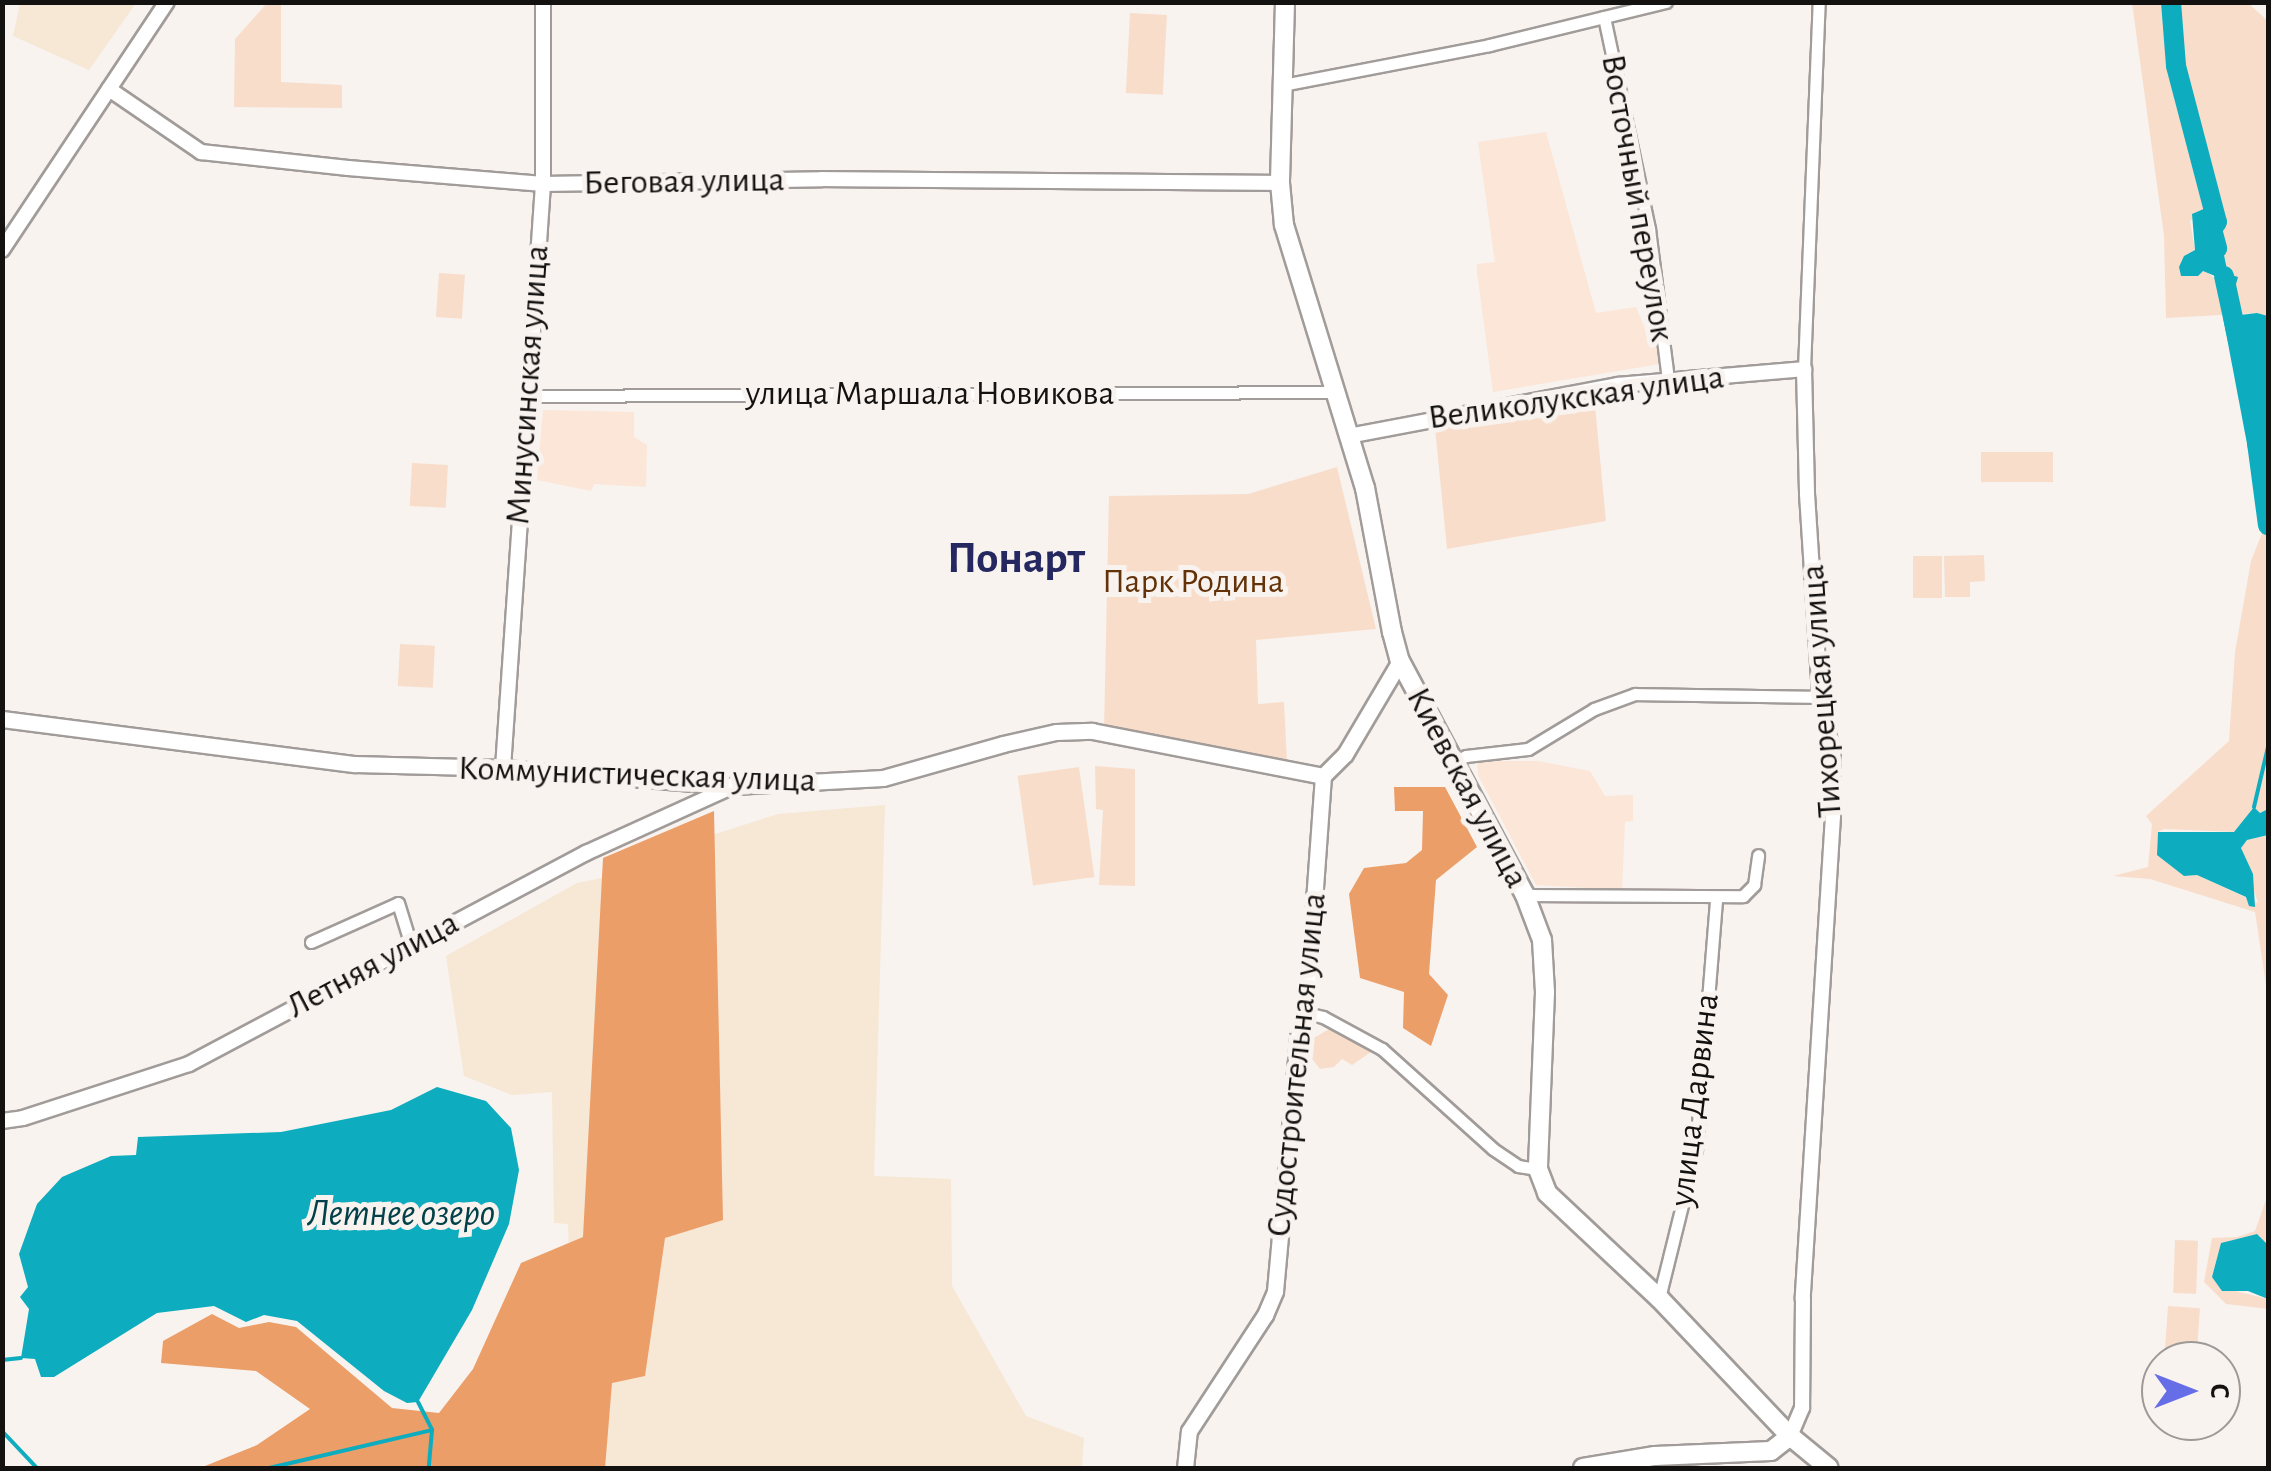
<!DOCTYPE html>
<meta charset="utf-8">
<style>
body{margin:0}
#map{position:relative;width:2271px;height:1471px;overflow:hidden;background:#f8f3ef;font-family:"Alegreya Sans",sans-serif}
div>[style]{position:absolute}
.education>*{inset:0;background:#fbe6d8}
.medical>*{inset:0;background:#f7e7d5}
.green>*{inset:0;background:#f8ddcb;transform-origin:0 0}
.forest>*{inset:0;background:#ec9e69}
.water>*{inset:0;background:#0dacbe}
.stream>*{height:4px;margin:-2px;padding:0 2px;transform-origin:2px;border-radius:2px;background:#0dacbe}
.river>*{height:20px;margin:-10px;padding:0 10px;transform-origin:10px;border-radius:10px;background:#0dacbe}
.roads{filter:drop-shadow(2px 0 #a19c99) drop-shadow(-2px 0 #a19c99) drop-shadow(0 2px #a19c99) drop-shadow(0 -2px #a19c99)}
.minor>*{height:11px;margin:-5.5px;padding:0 5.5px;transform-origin:5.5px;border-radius:5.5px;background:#fff}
.tertiary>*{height:14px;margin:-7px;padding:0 7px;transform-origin:7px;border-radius:7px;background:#fff}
.secondary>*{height:15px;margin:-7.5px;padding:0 7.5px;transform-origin:7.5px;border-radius:7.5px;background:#fff}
.primary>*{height:18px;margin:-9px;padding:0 9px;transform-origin:9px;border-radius:9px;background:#fff}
span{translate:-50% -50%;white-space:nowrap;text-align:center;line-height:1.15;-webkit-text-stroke:10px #f8f3ef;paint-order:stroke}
.street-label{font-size:35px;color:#141211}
.park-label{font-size:35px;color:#633208}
.water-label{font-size:38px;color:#024149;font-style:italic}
.district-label{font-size:45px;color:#242760;font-weight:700}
.frame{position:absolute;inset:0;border:5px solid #141211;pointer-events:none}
.north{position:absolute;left:2141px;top:1341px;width:100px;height:100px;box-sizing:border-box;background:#f8f3ef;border:2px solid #9d9996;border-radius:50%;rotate:90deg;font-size:28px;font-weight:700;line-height:40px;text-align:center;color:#141211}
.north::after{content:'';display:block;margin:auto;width:35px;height:45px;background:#666ee7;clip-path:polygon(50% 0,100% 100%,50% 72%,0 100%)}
</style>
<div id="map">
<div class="education">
<i style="clip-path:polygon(1546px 132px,1596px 313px,1636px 307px,1644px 326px,1657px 324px,1660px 364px,1493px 392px,1477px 272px,1477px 264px,1495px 262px,1478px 142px)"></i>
<i style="clip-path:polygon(543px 410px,634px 412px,634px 437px,647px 445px,646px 487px,594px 484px,591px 491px,537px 480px)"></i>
<i style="clip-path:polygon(1477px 761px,1538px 761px,1590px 771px,1605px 796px,1633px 795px,1633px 821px,1625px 822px,1622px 890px,1536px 885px,1478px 775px)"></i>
</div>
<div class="medical">
<i style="clip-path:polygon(20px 3px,20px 2px,136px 3px,89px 70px,13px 36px)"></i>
<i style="clip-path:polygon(885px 805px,874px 1176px,951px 1179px,952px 1286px,1026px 1416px,1084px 1438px,1082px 1466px,548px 1468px,569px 1249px,568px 1224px,554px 1223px,552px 1092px,512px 1095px,464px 1076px,446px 956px,577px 883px,612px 876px,612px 867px,778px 814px)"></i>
</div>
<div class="green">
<i style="clip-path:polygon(268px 2px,281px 3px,281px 82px,342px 85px,342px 108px,234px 107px,235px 39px)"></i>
<i style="clip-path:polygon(evenodd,2132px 3px,2248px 3px,2268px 21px,2268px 316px,2257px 313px,2166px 318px,2164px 236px,2132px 3px,2200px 214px,2217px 222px,2228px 274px,2224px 285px,2184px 256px,2195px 250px,2190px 221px,2200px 214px)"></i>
<i style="left:1130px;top:13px;width:37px;height:80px;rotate:3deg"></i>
<i style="left:439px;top:273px;width:26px;height:44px;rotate:4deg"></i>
<i style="clip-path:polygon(1594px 395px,1606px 521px,1447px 549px,1435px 428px)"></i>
<i style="left:2053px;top:452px;width:30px;height:72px;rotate:90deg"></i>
<i style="left:412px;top:463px;width:36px;height:43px;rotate:3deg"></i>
<i style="clip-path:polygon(1337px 467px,1376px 629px,1256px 640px,1258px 704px,1284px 702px,1287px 763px,1104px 731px,1109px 496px,1248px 494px)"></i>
<i style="clip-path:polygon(2268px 518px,2268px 809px,2260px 813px,2254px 807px,2234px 832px,2164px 829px,2158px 832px,2157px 854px,2184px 876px,2197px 875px,2258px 903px,2241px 848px,2247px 840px,2268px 835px,2268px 998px,2255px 912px,2150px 879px,2113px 876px,2148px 867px,2152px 824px,2146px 816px,2229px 741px,2235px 652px,2251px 561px)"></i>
<i style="clip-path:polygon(1984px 555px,1985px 581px,1970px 582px,1970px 597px,1945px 597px,1944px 556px)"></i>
<i style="left:1913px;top:556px;width:29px;height:42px"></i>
<i style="left:400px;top:644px;width:35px;height:42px;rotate:3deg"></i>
<i style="clip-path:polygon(1095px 766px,1135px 769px,1135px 886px,1099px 885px,1103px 810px,1096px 809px)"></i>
<i style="left:1079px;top:767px;width:111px;height:62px;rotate:82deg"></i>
<i style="clip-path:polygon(1331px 1028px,1371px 1052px,1352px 1065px,1342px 1059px,1334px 1067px,1320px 1069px,1306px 1051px,1312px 1039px)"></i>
<i style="clip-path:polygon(2268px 1194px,2268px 1253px,2266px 1243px,2246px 1237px,2221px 1243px,2212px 1277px,2227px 1289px,2268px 1299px,2268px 1309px,2226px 1304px,2204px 1282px,2212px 1238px,2237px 1237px,2255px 1231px)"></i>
<i style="left:2175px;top:1240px;width:23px;height:53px;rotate:2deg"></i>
<i style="left:2168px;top:1306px;width:32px;height:52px;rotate:4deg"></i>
</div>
<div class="forest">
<i style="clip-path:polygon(1394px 787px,1445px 787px,1477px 847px,1436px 880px,1429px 974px,1448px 995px,1431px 1046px,1403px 1028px,1404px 992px,1360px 978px,1349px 894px,1364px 868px,1406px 863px,1422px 850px,1423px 811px,1395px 811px)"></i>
<i style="clip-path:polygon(714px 811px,723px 1220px,665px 1238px,645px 1376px,612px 1383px,605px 1468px,200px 1468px,257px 1445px,310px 1409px,256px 1371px,161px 1363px,163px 1341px,212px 1314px,239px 1328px,269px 1322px,296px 1327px,392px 1408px,439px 1413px,473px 1369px,521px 1263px,583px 1237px,603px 858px)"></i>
</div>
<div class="water">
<i style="clip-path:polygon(2206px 208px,2217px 222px,2228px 274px,2238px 277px,2231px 302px,2225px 302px,2224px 285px,2215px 276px,2203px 271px,2198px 276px,2181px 276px,2179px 267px,2184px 256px,2195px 250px,2192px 214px)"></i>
<i style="clip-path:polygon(2257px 313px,2268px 316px,2268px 484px,2248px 449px,2223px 317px)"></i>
<i style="clip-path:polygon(2254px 807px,2260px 813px,2268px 809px,2268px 835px,2247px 840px,2241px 848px,2253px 874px,2255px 907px,2249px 906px,2246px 897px,2197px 875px,2184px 876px,2157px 855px,2158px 832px,2234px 832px)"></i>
<i style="clip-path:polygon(437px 1087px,486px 1101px,511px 1128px,519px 1170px,509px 1224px,472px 1310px,418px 1402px,407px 1403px,384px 1391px,297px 1321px,264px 1315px,246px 1322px,214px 1306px,157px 1313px,54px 1377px,41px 1377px,35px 1359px,21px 1358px,29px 1309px,20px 1297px,28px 1287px,19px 1254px,37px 1204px,62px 1177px,111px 1156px,136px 1155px,138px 1137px,281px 1132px,391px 1110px)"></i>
<i style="clip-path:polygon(2257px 1234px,2266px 1243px,2268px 1253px,2268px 1299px,2248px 1291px,2222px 1291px,2212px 1277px,2221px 1243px)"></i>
</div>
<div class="stream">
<i style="left:2254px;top:807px;width:62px;rotate:-76.9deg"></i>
<i style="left:2px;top:1360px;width:19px;rotate:-6deg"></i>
<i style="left:418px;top:1402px;width:31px;rotate:63deg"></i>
<i style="left:432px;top:1430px;width:38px;rotate:95deg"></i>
<i style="left:2px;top:1431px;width:51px;rotate:46.6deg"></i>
<i style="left:269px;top:1468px;width:167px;rotate:-13.1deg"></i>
</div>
<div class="river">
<i style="left:2171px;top:2px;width:64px;rotate:85.5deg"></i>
<i style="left:2176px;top:66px;width:161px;rotate:75.3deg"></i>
<i style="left:2217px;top:222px;width:9px;rotate:126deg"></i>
<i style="left:2212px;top:229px;width:20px;rotate:75deg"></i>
<i style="left:2224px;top:276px;width:66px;rotate:77.8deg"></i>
<i style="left:2257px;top:443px;width:83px;rotate:82.4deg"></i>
</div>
<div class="roads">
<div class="minor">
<i style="left:1604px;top:17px;width:217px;rotate:78deg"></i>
<i style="left:1649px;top:229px;width:151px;rotate:82.8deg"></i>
<i style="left:1282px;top:85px;width:211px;rotate:-10.9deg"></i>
<i style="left:1489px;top:45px;width:182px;rotate:-13.7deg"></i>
<i style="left:1804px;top:369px;width:367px;rotate:-87.7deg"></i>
<i style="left:525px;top:396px;width:810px;rotate:-0.28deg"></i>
<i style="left:1454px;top:762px;width:13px;rotate:-27deg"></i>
<i style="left:1466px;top:756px;width:62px;rotate:-6.4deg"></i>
<i style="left:1528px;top:749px;width:77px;rotate:-31.2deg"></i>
<i style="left:1594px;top:709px;width:44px;rotate:-20.1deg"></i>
<i style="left:1635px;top:694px;width:185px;rotate:0.9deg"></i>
<i style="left:1525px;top:895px;width:218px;rotate:0.3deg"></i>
<i style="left:1743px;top:896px;width:16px;rotate:-45deg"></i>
<i style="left:1754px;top:885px;width:30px;rotate:-82deg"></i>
<i style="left:311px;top:942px;width:95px;rotate:-24.1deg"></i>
<i style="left:398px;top:903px;width:44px;rotate:72.8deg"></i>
<i style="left:1306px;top:1013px;width:17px;rotate:13deg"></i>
<i style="left:1323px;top:1017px;width:67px;rotate:28.5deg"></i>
<i style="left:1382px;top:1049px;width:149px;rotate:42deg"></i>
<i style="left:1493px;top:1149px;width:30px;rotate:34deg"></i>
<i style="left:1518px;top:1166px;width:20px;rotate:9deg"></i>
<i style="left:1659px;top:1298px;width:154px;rotate:-76.1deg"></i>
<i style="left:1696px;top:1149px;width:251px;rotate:-85.4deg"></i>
</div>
<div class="tertiary">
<i style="left:109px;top:89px;width:112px;rotate:34.4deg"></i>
<i style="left:201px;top:152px;width:148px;rotate:6.2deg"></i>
<i style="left:348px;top:168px;width:196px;rotate:4.7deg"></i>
<i style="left:543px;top:184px;width:279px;rotate:-1deg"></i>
<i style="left:822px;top:179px;width:458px;rotate:0.5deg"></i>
<i style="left:2px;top:250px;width:298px;rotate:-56.4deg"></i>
<i style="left:1348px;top:436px;width:275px;rotate:-10.7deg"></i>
<i style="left:1618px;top:385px;width:187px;rotate:-4.9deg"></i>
<i style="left:1804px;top:369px;width:125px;rotate:88.6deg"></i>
<i style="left:1807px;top:494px;width:203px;rotate:86.3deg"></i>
<i style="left:1820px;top:697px;width:59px;rotate:77.4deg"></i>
<i style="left:1833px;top:755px;width:61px;rotate:90deg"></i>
<i style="left:1833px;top:816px;width:484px;rotate:93.6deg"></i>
<i style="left:1803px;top:1299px;width:109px;rotate:90.5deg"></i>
<i style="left:1802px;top:1408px;width:30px;rotate:113deg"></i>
<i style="left:503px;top:768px;width:585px;rotate:-86.08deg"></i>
<i style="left:543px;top:184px;width:182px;rotate:-90deg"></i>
<i style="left:2px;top:1121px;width:21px;rotate:-8deg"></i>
<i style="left:23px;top:1118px;width:175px;rotate:-18deg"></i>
<i style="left:189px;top:1064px;width:450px;rotate:-28deg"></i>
<i style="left:586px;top:853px;width:162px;rotate:-24.4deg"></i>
</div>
<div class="secondary">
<i style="left:2px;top:719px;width:356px;rotate:7.3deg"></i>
<i style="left:355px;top:764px;width:148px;rotate:1.5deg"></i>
<i style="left:503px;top:768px;width:232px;rotate:4.5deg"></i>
<i style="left:734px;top:786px;width:149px;rotate:-3.1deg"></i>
<i style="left:883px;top:778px;width:125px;rotate:-15.8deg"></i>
<i style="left:1003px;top:744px;width:54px;rotate:-12.8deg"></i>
<i style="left:1056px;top:732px;width:36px;rotate:-2deg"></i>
<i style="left:1092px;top:731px;width:235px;rotate:11deg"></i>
<i style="left:1185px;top:1468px;width:37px;rotate:-84deg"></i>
<i style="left:1189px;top:1431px;width:139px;rotate:-56.8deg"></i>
<i style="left:1265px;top:1315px;width:26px;rotate:-67deg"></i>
<i style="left:1275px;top:1291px;width:255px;rotate:-84.8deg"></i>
<i style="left:1298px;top:1037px;width:25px;rotate:-72deg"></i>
<i style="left:1306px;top:1013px;width:238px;rotate:-85.9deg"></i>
<i style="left:1323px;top:776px;width:31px;rotate:-45deg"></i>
<i style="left:1345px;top:754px;width:108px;rotate:-59.4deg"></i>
</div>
<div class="primary">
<i style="left:1285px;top:2px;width:181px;rotate:91.6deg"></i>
<i style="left:1280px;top:183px;width:42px;rotate:84.6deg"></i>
<i style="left:1284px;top:225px;width:275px;rotate:72.9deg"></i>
<i style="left:1365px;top:488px;width:147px;rotate:79.4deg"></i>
<i style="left:1392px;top:632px;width:30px;rotate:75deg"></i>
<i style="left:1400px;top:661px;width:265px;rotate:61.9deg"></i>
<i style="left:1525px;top:895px;width:48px;rotate:69.3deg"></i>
<i style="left:1542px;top:940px;width:52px;rotate:86.7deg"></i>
<i style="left:1545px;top:992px;width:177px;rotate:92.3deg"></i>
<i style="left:1538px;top:1169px;width:26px;rotate:69deg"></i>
<i style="left:1547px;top:1193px;width:154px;rotate:43.2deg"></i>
<i style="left:1659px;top:1298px;width:190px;rotate:46.5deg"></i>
<i style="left:1790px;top:1436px;width:50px;rotate:39.4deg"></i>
<i style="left:1583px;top:1468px;width:73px;rotate:-9.5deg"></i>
<i style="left:1655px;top:1456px;width:116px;rotate:-2.5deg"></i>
<i style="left:1771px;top:1451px;width:24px;rotate:-38deg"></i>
</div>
</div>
<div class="street-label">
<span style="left:684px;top:182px;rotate:-1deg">Беговая улица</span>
<span style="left:1637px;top:198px;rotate:80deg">Восточный переулок</span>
<span style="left:528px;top:385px;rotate:-86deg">Минусинская улица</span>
<span style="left:930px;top:394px">улица Маршала Новикова</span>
<span style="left:1576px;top:398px;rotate:-8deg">Великолукская улица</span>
<span style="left:1822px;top:691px;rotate:-94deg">Тихорецкая улица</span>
<span style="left:637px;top:775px;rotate:2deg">Коммунистическая улица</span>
<span style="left:1467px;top:788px;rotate:62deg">Киевская улица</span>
<span style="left:373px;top:965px;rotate:-28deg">Летняя улица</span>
<span style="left:1297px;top:1065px;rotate:-84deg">Судостроительная улица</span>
<span style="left:1695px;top:1100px;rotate:-83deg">улица Дарвина</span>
</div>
<div class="park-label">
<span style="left:1193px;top:582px">Парк Родина</span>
</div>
<div class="water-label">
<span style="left:401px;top:1215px">Летнее озеро</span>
</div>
<div class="district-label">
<span style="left:1016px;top:559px">Понарт</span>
</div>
<div class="frame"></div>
<div class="north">С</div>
</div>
